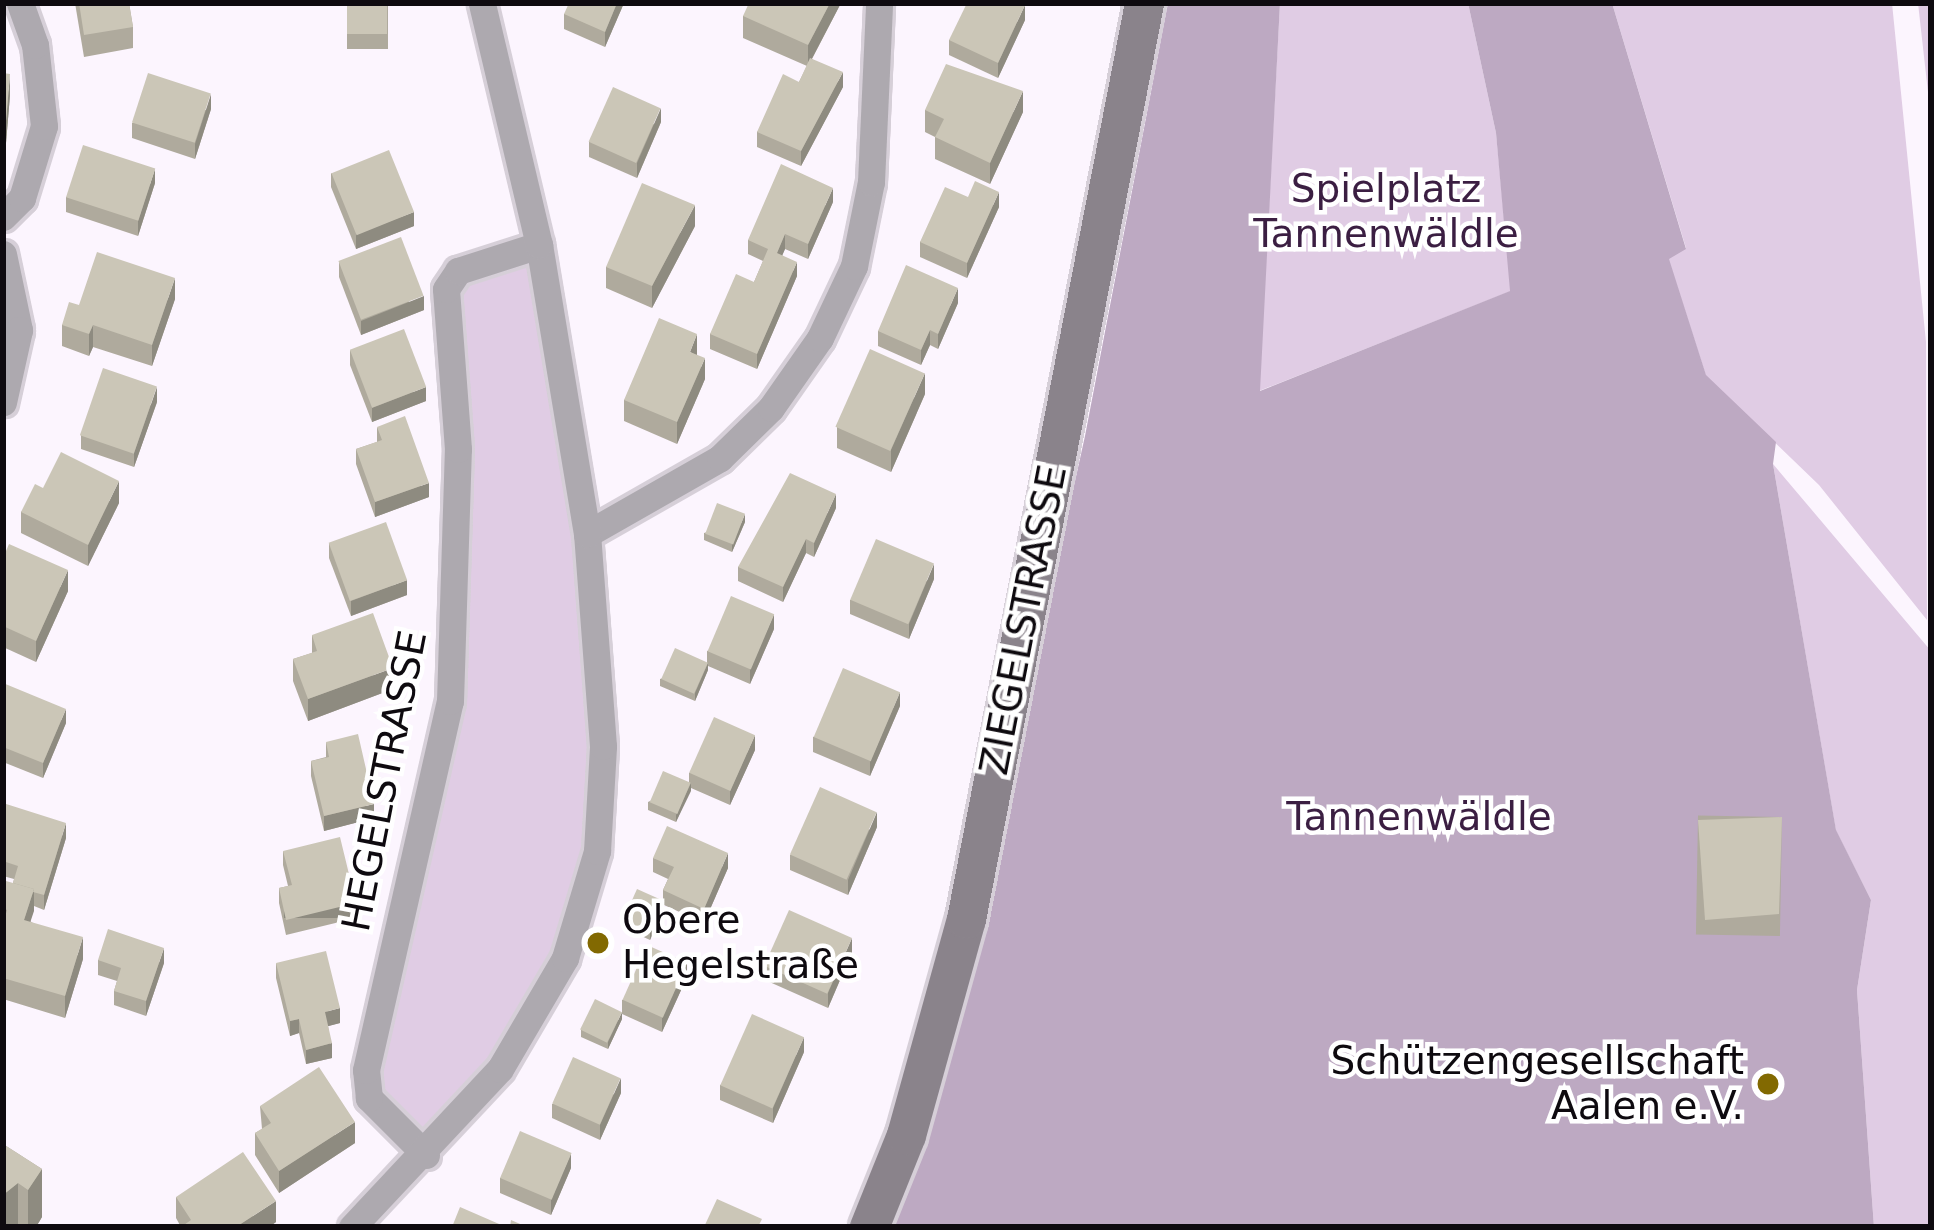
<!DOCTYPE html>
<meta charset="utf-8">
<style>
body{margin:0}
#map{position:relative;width:1934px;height:1230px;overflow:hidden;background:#fcf5fe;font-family:"DejaVu Sans",sans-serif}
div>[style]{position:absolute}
.green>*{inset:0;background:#e0cce4}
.forest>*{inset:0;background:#bda9c2}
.roads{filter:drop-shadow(3px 0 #d6cfd8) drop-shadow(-3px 0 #d6cfd8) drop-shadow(0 3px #d6cfd8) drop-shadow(0 -3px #d6cfd8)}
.minor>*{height:27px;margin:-13.5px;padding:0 13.5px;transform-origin:13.5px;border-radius:13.5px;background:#ada9af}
.secondary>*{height:39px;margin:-19.5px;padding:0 19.5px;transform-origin:19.5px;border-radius:19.5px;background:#8a838b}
.wall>*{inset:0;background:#afaa9d;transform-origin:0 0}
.shaded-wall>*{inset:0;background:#8e8b80;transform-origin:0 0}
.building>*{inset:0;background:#cbc6b7;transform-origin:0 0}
.dots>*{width:33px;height:33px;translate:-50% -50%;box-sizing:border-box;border:6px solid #fff;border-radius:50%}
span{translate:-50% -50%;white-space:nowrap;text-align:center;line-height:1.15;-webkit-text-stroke:9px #fff;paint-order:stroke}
.park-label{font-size:39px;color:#3b1e42}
.street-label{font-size:39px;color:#0e0a0f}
.poi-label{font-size:39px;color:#0e0a0f}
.left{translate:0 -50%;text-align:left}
.right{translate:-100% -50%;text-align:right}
.frame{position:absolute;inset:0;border:6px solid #0e0a0f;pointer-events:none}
</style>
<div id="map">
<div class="green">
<i style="clip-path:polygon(1280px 3px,1468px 3px,1496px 133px,1511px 291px,1259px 391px)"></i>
<i style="clip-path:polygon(1612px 3px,1892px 3px,1926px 342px,1927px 620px,1819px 485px,1706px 376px,1668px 258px,1686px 248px)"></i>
<i style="clip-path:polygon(1918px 3px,1931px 3px,1931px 119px)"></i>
<i style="clip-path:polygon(539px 245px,603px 746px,565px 958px,426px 1155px,369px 1098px,450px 701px,446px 289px)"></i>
<i style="clip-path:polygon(1773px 464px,1931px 651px,1931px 1227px,1874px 1227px,1857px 990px,1871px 900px,1836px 831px)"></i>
</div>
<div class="forest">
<i style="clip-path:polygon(1168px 3px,1280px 3px,1260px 391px,1510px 291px,1496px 133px,1468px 3px,1612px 3px,1686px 249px,1669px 259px,1706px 375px,1776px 442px,1773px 464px,1836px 830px,1871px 900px,1857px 990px,1874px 1227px,886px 1227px,967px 970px,1085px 436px)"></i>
</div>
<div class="roads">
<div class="minor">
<i style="left:3px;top:217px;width:27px;rotate:-45deg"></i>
<i style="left:22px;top:198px;width:75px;rotate:-73deg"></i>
<i style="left:44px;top:126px;width:81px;rotate:-96.3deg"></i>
<i style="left:35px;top:45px;width:45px;rotate:-109.7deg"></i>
<i style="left:3px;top:254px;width:78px;rotate:78.1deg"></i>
<i style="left:19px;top:330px;width:74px;rotate:102.5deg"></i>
<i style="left:587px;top:534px;width:153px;rotate:-29.7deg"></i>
<i style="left:720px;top:458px;width:71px;rotate:-44.4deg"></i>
<i style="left:771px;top:408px;width:85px;rotate:-55deg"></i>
<i style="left:820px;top:338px;width:80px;rotate:-64.7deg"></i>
<i style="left:854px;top:266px;width:86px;rotate:-78.6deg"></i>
<i style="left:871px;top:182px;width:179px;rotate:-87.4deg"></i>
<i style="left:426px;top:1155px;width:81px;rotate:-135deg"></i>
<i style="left:369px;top:1098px;width:28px;rotate:-96deg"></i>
<i style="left:366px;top:1070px;width:378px;rotate:-77.2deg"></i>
<i style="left:450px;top:701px;width:252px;rotate:-88.2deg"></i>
<i style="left:458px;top:449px;width:160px;rotate:-94.3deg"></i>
<i style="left:446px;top:289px;width:22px;rotate:-56deg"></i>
<i style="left:458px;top:271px;width:85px;rotate:-17.8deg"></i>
<i style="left:352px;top:1227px;width:216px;rotate:-46.9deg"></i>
<i style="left:500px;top:1069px;width:129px;rotate:-59.6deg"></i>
<i style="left:565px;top:958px;width:112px;rotate:-73.3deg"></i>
<i style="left:597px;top:851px;width:105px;rotate:-86.7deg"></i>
<i style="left:603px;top:746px;width:213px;rotate:-94.3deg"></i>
<i style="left:587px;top:534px;width:293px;rotate:-99.4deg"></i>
<i style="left:539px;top:245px;width:249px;rotate:-103.3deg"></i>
</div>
<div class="secondary">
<i style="left:869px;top:1227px;width:99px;rotate:-68.1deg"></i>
<i style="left:906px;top:1135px;width:224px;rotate:-74.5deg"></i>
<i style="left:966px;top:919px;width:933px;rotate:-79deg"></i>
</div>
</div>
<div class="wall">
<i style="clip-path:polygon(75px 3px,129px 3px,133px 27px,133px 48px,84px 57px)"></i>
<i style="left:347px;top:3px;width:41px;height:46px"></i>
<i style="clip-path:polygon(624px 3px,605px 47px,564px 29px,564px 14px)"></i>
<i style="clip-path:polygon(841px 3px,812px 59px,843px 87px,801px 166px,757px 147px,757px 132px,799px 82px,807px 66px,743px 38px,743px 16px)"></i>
<i style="clip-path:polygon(1025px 20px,998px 78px,949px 55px,949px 40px)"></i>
<i style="clip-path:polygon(3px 73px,10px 95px,6px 143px,3px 142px)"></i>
<i style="clip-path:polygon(211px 109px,195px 159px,132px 138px,132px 123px)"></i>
<i style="clip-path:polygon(925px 110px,1023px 112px,990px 184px,935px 159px,935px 137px,925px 132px)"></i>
<i style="clip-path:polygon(661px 122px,637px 178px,589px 157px,589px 142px)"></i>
<i style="clip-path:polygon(331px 173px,414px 226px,356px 249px,331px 187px)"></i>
<i style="clip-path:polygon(155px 183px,138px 236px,66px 212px,66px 197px)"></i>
<i style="clip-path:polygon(968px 197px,999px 207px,967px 278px,920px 257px,920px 242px)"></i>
<i style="clip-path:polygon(833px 202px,808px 259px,785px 249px,782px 255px,797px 276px,757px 369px,710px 349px,710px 334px,754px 282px,763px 261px,748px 254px,748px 240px)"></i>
<i style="clip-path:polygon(695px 226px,652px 308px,606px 288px,606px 267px)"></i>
<i style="clip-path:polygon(339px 262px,424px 310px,361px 335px,339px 277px)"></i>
<i style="clip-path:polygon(175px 299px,152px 366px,93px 347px,89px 356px,62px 346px,62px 325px,79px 305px)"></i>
<i style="clip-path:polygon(958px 303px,938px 349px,930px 345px,921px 365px,878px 346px,878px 331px)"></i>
<i style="clip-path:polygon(350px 350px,426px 401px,372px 422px,350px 365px)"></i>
<i style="clip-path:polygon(697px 355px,705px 379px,677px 444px,624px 421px,624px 400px)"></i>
<i style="clip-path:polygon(925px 394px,891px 472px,837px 448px,837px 427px)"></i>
<i style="clip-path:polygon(157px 402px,134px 467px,81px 449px,81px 435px)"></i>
<i style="clip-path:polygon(377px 427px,429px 497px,375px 517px,356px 464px,356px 449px,377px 442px)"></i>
<i style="clip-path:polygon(43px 488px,119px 503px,88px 566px,21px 533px,21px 512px)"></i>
<i style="clip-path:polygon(836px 508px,814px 557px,806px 553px,783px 602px,738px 581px,738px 567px)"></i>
<i style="clip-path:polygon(745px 522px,732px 552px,704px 540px,704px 533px)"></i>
<i style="clip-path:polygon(329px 543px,407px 595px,351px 616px,329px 558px)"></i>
<i style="clip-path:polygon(3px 558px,68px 591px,36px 662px,3px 647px)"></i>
<i style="clip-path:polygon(934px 579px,909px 639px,850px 614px,850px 600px)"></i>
<i style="clip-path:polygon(774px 629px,750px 684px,708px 666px,708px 670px,695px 701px,660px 686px,660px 679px,707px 663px,707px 651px)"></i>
<i style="clip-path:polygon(312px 635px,393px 689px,308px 721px,293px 681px,293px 659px,312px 653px)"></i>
<i style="clip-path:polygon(3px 683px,66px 723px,43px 778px,3px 762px)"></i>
<i style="clip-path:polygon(900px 706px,870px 776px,813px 752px,813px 737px)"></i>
<i style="clip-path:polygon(326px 742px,374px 818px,324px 831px,311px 776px,311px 761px,326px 757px)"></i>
<i style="clip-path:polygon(755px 750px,730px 805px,691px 788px,676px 822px,648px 810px,648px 802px,689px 782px,689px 773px)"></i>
<i style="clip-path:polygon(3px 803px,66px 838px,44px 910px,34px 906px,30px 921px,83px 959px,65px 1018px,3px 999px,3px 891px,13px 883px,14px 879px,3px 876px)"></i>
<i style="left:1782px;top:817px;width:119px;height:84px;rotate:91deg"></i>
<i style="clip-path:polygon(877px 827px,848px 895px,790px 870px,790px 855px)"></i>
<i style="clip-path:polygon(283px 851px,356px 918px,286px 935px,279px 903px,279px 888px,288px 886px,283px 865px)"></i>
<i style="clip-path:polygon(653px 858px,728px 868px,704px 923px,664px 905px,650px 940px,624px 928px,624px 920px,663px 901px,663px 890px,668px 879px,653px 872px)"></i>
<i style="clip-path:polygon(852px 952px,828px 1008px,765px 980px,765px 966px)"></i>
<i style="clip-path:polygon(98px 960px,164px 963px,146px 1016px,114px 1005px,114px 991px,117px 981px,98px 975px)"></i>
<i style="clip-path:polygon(276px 963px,340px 1023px,328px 1026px,332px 1058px,306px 1064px,299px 1033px,290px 1036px,276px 978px)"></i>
<i style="clip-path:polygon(687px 977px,662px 1032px,622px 1014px,622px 1000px)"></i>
<i style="clip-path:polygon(622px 1019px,608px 1049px,581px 1037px,581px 1030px)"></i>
<i style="clip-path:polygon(804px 1052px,773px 1123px,720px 1100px,720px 1085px)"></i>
<i style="clip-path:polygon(621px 1093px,600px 1140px,552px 1118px,552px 1104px)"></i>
<i style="clip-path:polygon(260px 1106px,355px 1143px,279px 1193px,255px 1155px,255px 1133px,262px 1129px)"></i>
<i style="clip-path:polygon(3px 1144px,42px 1169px,42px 1217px,36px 1227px,3px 1227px)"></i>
<i style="clip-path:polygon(571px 1168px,551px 1215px,500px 1193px,500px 1178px)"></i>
<i style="clip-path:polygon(176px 1197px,276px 1222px,269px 1227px,181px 1227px,176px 1218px)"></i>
</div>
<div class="shaded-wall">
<i style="clip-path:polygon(617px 3px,624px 3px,605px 47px,605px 32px)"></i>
<i style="clip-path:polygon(830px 3px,841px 3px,808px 66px,808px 45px)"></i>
<i style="clip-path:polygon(1025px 5px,1025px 20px,998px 78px,998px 63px)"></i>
<i style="clip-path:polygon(843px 72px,843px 87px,801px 166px,801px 151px)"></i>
<i style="clip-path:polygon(10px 74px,10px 95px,6px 143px,6px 121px)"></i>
<i style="clip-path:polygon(1023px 91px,1023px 112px,990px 184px,990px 163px)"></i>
<i style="clip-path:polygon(211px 94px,211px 109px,195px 159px,195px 144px)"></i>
<i style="clip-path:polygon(661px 108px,661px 122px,637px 178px,637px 163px)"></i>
<i style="clip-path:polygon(155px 169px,155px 183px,138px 236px,138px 221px)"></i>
<i style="clip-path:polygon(833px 188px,833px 202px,808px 259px,808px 244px)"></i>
<i style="clip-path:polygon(999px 192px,999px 207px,967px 278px,967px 263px)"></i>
<i style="clip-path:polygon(695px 205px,695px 226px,652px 308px,652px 286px)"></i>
<i style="clip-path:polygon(414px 212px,414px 226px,356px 249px,356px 234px)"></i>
<i style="clip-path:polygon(785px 234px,785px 249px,777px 268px,777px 253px)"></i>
<i style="clip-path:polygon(797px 262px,797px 276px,757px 369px,757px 354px)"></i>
<i style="clip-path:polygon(175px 278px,175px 299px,152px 366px,152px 345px)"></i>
<i style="clip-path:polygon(958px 288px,958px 303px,938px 349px,938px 334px)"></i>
<i style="clip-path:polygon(424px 296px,424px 310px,361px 335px,361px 321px)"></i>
<i style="clip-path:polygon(93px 325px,93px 347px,89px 356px,89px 334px)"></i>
<i style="clip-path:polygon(930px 330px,930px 345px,921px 365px,921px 350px)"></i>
<i style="clip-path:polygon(697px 334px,697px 356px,690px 352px)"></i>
<i style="clip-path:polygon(705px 358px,705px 379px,677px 444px,677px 422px)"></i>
<i style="clip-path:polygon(925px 373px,925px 394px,891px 472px,891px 450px)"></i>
<i style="clip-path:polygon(157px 387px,157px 402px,134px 467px,134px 453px)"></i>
<i style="clip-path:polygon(426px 387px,426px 401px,372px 422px,372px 408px)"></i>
<i style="clip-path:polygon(119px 481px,119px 503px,88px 566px,88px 545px)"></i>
<i style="clip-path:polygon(429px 483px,429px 497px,375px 517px,375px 502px)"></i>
<i style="clip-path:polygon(836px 494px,836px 508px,814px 557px,814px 543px)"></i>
<i style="clip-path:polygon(745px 514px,745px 522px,732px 552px,732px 545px)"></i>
<i style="clip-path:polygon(806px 539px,806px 553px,783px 602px,783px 587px)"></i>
<i style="clip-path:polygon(934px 564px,934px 579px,909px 639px,909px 624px)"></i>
<i style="clip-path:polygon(68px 570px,68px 591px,36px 662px,36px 641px)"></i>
<i style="clip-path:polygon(407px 580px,407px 595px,351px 616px,351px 601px)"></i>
<i style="clip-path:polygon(774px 614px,774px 629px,750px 684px,750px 669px)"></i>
<i style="clip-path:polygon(708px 663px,708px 670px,695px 701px,695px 693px)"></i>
<i style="clip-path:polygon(393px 668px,393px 689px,308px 721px,308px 699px)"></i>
<i style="clip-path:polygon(900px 692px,900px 706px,870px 776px,870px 762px)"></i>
<i style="clip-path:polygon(66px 709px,66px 723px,43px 778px,43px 763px)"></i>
<i style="clip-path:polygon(755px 735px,755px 750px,730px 805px,730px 791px)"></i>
<i style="clip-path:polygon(691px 783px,691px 791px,676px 822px,676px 815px)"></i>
<i style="clip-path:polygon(374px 804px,374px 818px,324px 831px,324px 816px)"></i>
<i style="clip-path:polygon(877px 812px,877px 827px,848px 895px,848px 880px)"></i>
<i style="clip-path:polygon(66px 823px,66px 838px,44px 910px,44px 895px)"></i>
<i style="clip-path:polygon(728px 853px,728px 868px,704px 923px,704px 909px)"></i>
<i style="clip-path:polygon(34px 889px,34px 911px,24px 941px,24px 920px)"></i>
<i style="clip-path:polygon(664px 901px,664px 909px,650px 940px,650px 932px)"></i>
<i style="left:356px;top:903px;width:15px;height:72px;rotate:90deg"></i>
<i style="clip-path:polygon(83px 937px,83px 959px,65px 1018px,65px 996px)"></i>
<i style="clip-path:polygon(852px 938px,852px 952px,828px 1008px,828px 993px)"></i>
<i style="clip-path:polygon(164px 948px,164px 963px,146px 1016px,146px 1001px)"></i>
<i style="clip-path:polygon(687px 963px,687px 977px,662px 1032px,662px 1018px)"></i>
<i style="clip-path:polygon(340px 1008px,340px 1023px,325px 1027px,325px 1012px)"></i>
<i style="clip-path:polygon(622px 1012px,622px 1019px,608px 1049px,608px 1042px)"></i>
<i style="clip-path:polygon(299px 1019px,299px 1033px,290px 1036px,290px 1021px)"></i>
<i style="clip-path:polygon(804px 1037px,804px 1052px,773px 1123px,773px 1108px)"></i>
<i style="clip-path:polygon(332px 1043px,332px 1058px,306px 1064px,306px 1050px)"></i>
<i style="clip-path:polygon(621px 1078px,621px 1093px,600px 1140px,600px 1125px)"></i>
<i style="clip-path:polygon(355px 1122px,355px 1143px,279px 1193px,279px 1171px)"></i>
<i style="clip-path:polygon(571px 1153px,571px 1168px,551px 1215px,551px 1200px)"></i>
<i style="clip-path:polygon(42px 1169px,42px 1217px,36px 1227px,28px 1227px,28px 1190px)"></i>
<i style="clip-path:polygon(18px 1183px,18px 1227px,3px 1227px,3px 1195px)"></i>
<i style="clip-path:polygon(276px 1201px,276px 1222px,269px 1227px,236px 1227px)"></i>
</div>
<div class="building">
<i style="clip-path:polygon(79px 3px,129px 3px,133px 27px,84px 35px)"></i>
<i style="left:347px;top:3px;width:40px;height:31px"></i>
<i style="clip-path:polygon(569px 3px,617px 3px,605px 32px,564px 14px)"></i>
<i style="clip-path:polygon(749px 3px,830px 3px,808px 45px,743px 16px)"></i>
<i style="clip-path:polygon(967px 3px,1020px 3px,1025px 5px,998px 63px,949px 40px)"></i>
<i style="clip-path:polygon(810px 58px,843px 72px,801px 151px,757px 132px,783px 74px,799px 82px)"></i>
<i style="clip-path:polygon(946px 64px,1023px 91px,990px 163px,935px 137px,944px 119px,925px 110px)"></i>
<i style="clip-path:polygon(3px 73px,10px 74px,6px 121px,3px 121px)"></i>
<i style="left:148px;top:73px;width:66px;height:52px;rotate:18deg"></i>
<i style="left:613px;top:87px;width:52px;height:60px;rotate:24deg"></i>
<i style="left:83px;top:145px;width:76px;height:55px;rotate:18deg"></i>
<i style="left:389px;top:150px;width:67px;height:62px;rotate:68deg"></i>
<i style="clip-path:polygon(781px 164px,833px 188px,808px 244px,785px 234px,777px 253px,797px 262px,757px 354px,710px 334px,736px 274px,754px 282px,768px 249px,748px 240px)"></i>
<i style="clip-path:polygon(975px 181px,999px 192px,967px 263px,920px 242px,945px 187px,968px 197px)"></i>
<i style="clip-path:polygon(642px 183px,695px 205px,652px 286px,606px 267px)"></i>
<i style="left:401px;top:237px;width:63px;height:67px;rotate:69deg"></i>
<i style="clip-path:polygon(97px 252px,175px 278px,152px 345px,93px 325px,89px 334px,62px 325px,69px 302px,79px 305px)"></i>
<i style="clip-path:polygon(906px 265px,958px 288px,938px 334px,930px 330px,921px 350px,878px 331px)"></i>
<i style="clip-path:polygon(659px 318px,697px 334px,690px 352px,705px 358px,677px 422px,624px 400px)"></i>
<i style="left:404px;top:329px;width:62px;height:58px;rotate:69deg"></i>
<i style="left:870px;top:349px;width:60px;height:85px;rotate:24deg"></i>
<i style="left:103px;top:368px;width:57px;height:71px;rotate:19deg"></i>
<i style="clip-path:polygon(405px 416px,429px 483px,375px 502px,356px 449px,382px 440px,377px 427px)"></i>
<i style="clip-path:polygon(61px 452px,119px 481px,88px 545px,21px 512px,35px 484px,43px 488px)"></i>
<i style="clip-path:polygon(790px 473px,836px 494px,814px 543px,806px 539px,783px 587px,738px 567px)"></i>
<i style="left:717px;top:503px;width:30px;height:33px;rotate:21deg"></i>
<i style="left:386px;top:522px;width:62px;height:61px;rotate:70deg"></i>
<i style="left:876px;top:539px;width:63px;height:66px;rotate:23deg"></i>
<i style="clip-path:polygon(9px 544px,68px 570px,36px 641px,3px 626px,3px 558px)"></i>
<i style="left:731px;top:596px;width:47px;height:60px;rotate:23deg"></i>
<i style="clip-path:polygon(373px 613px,393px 668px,308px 699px,293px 659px,317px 651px,312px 635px)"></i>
<i style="left:675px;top:648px;width:36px;height:34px;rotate:24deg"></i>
<i style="left:843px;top:668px;width:62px;height:75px;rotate:23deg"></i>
<i style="clip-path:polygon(3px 683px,66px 709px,43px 763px,3px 747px)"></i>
<i style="left:714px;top:717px;width:45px;height:61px;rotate:24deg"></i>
<i style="clip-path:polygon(358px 734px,374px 804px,324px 816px,311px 761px,329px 757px,326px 742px)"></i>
<i style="left:663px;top:771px;width:30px;height:34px;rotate:23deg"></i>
<i style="left:820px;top:787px;width:62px;height:74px;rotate:24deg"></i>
<i style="clip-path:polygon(3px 803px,66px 823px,44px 895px,33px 892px,34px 889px,13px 883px,18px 866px,3px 861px)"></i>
<i style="clip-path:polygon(1782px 817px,1779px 914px,1705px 920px,1698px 820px)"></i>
<i style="clip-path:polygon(667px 826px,728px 853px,704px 909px,663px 890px,674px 867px,653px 858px)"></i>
<i style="clip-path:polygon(340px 837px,356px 903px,286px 920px,279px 888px,292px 885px,283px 851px)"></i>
<i style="clip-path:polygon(6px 881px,34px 889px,24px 920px,83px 937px,65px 996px,3px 978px,3px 924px,7px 910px,3px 908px,3px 891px)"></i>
<i style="left:637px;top:889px;width:30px;height:34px;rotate:24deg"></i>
<i style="left:789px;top:910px;width:69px;height:61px;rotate:24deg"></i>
<i style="clip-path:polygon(108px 929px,164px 948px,146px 1001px,114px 991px,121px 968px,98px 960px)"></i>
<i style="left:647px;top:945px;width:44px;height:60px;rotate:24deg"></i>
<i style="clip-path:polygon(326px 951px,340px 1008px,325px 1012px,332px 1043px,306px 1050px,299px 1019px,290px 1021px,276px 963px)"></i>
<i style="left:595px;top:999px;width:30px;height:34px;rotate:26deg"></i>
<i style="left:752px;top:1014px;width:57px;height:78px;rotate:24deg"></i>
<i style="left:573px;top:1057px;width:52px;height:51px;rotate:24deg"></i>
<i style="clip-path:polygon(319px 1067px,355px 1122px,279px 1171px,255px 1133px,271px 1123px,260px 1106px)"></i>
<i style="left:520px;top:1131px;width:56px;height:51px;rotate:23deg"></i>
<i style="clip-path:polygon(3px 1144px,42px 1169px,28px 1190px,18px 1183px,3px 1195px)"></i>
<i style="clip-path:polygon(243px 1152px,276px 1201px,236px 1227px,181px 1227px,191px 1220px,176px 1197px)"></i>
<i style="clip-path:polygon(717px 1199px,762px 1219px,758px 1227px,704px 1227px)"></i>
<i style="clip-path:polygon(460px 1207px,506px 1227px,452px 1227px)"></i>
<i style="clip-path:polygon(511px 1220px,527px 1227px,510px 1227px)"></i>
</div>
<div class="dots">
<i style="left:598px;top:943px;background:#826901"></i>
<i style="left:1768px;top:1084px;background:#826901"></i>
</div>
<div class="park-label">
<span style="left:1386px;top:212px">Spielplatz<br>Tannenwäldle</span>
<span style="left:1419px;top:817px">Tannenwäldle</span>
</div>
<div class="street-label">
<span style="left:1024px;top:620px;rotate:-79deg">ZIEGELSTRASSE</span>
<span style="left:385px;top:781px;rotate:-79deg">HEGELSTRASSE</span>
</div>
<div class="poi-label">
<span class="left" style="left:622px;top:943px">Obere<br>Hegelstraße</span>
<span class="right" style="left:1744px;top:1084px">Schützengesellschaft<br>Aalen e.V.</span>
</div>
<div class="frame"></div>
</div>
